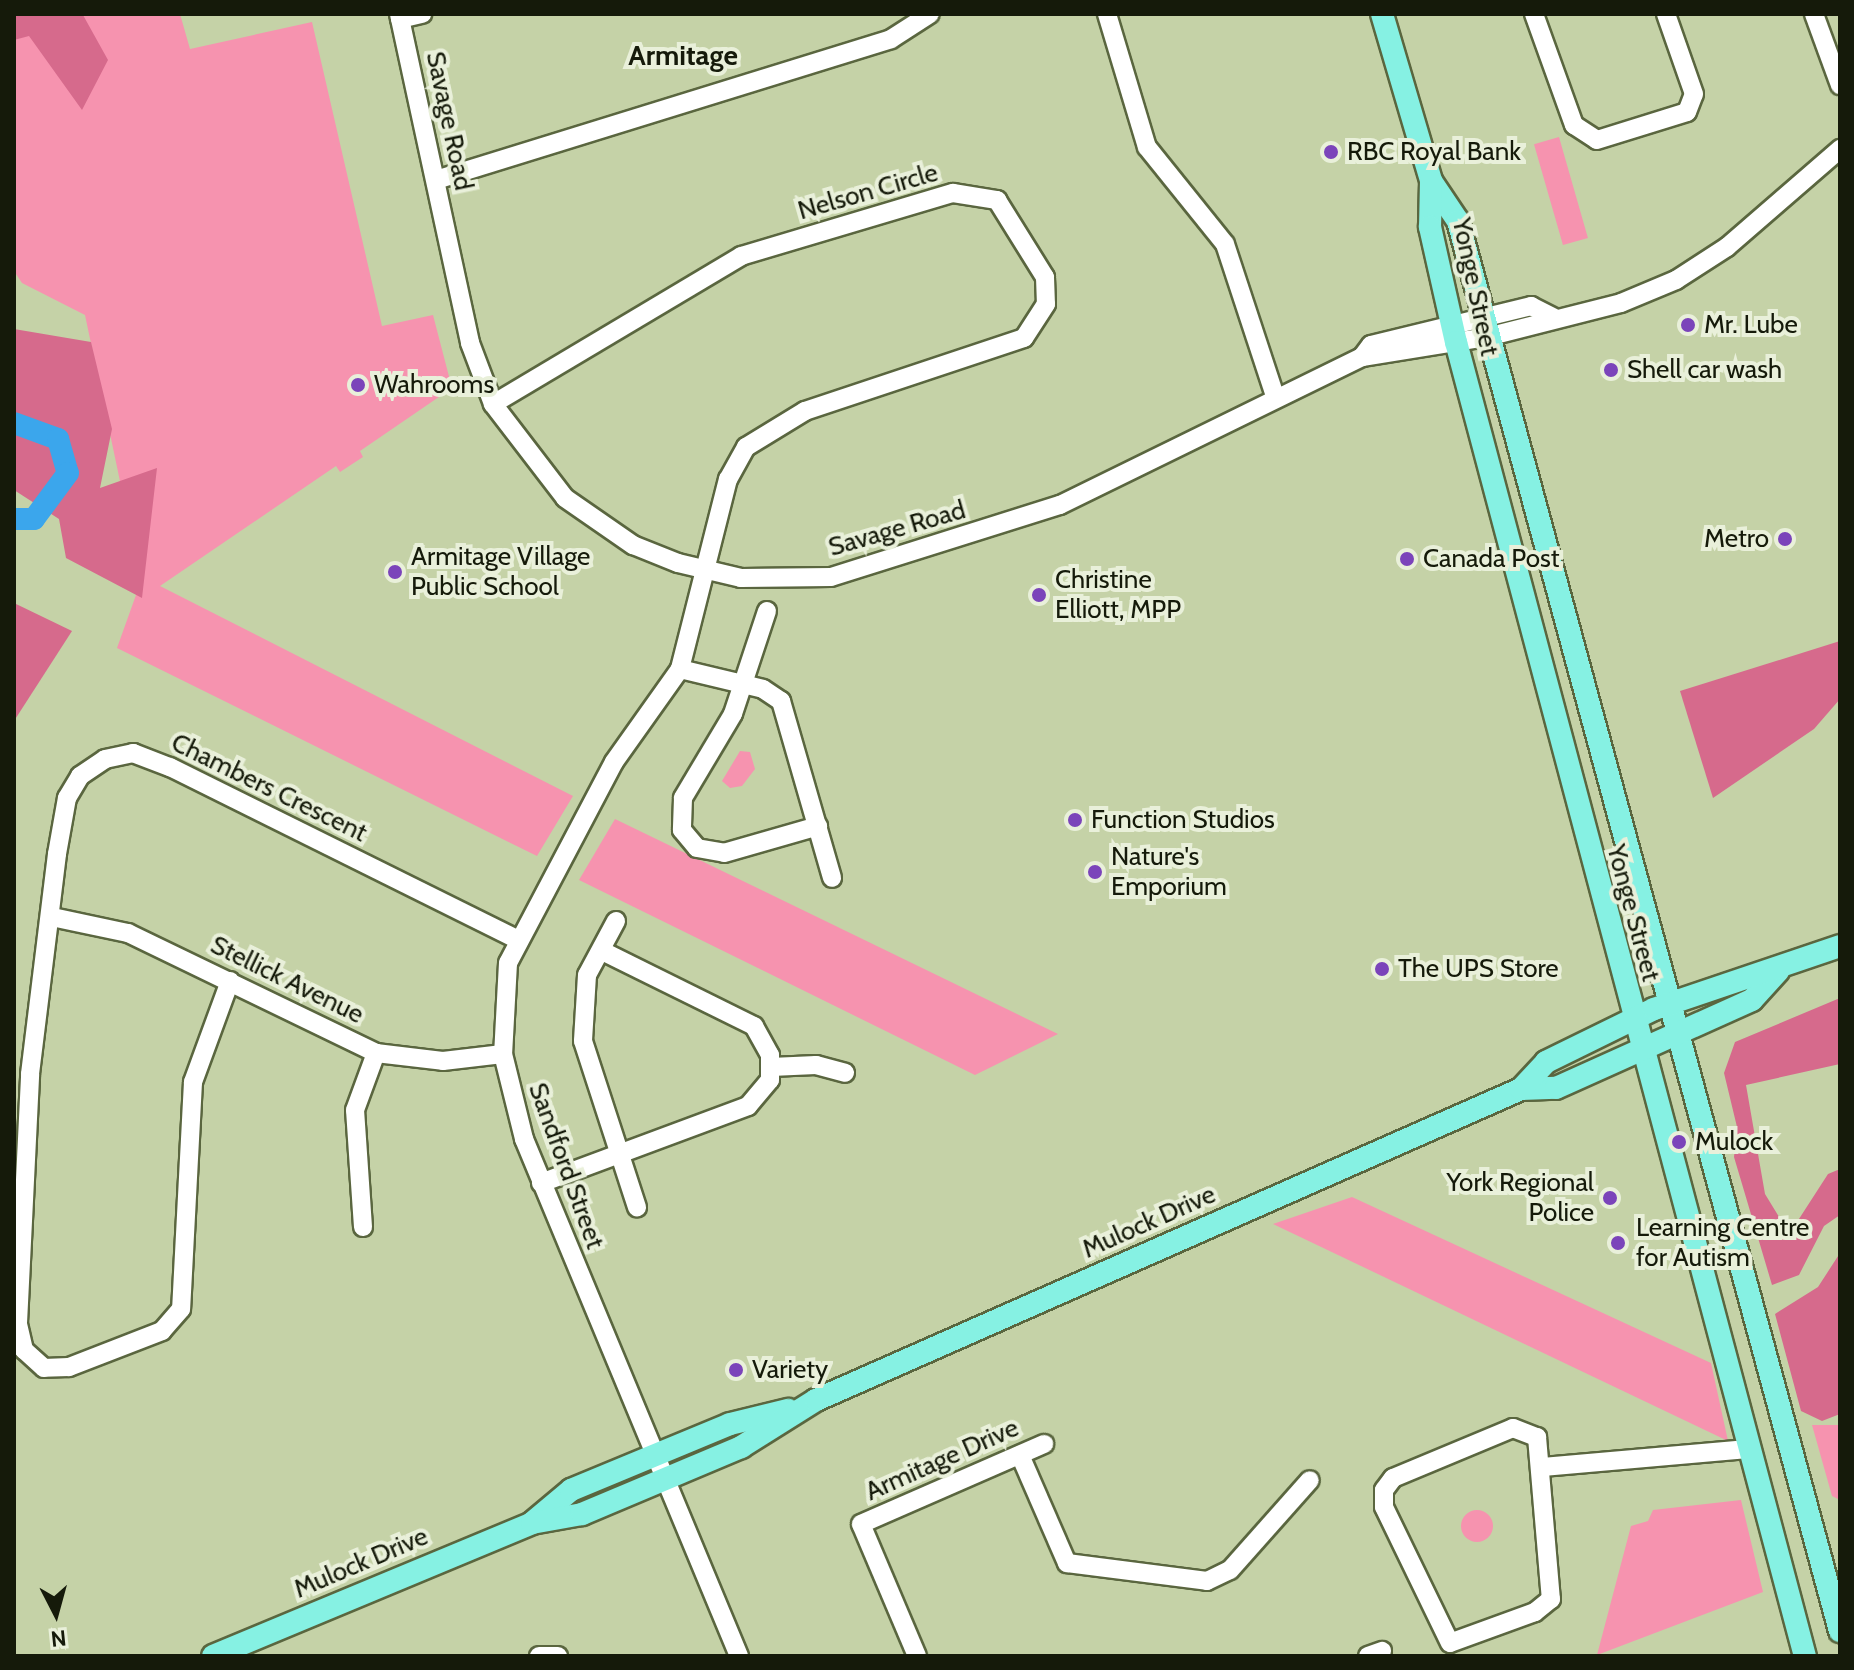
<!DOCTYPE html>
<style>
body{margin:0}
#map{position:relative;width:1854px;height:1670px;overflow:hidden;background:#c5d2a7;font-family:Cabin,sans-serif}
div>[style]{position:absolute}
.green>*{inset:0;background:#f693af;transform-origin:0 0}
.round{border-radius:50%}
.forest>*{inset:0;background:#d66a8c}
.river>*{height:22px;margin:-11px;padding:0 11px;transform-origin:11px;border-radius:11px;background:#3ba6ec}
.roads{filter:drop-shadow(2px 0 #5a663f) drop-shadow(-2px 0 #5a663f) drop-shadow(0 2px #5a663f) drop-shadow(0 -2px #5a663f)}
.minor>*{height:18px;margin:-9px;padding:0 9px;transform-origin:9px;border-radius:9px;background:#fff}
.major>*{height:22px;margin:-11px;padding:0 11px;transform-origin:11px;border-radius:11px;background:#86f1e3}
.dots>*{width:22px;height:22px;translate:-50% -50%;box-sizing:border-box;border:4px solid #e9f0da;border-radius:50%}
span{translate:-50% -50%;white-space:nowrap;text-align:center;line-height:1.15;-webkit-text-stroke:8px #e9f0da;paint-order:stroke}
.street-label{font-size:26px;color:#151a0a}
.poi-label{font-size:26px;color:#151a0a}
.left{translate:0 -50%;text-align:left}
.right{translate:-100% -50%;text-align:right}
.neighbourhood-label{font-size:28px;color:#151a0a;font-weight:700}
.frame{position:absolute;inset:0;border:16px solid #151a0a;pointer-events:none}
.north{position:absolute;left:16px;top:1574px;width:80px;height:80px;-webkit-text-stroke:6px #e9f0da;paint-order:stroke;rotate:174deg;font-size:22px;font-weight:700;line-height:32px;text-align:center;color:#151a0a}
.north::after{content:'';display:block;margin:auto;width:28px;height:36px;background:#151a0a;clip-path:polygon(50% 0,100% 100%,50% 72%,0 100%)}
</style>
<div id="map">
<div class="green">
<i style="clip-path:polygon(14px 14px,180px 14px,190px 49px,312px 22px,382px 326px,433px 315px,452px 388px,360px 451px,363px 457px,340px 472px,336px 466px,160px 586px,573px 796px,537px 856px,117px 648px,141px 581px,85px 315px,22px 283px,14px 271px)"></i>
<i style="left:1559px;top:137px;width:105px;height:26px;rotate:74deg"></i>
<i style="clip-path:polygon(740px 751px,750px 752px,755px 769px,742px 786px,730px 788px,722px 781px)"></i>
<i style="clip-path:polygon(615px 819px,1058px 1034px,975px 1075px,579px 880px)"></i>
<i style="clip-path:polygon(1352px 1197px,1711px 1363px,1728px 1441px,1273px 1224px)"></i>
<i style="clip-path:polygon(1812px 1425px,1840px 1425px,1840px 1500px,1832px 1496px)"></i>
<i style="clip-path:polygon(1741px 1500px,1763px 1592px,1597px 1655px,1631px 1526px,1648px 1521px,1653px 1510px)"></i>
<i class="round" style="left:1461px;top:1510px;width:32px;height:32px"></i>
</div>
<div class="forest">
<i style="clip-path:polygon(14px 14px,83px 15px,108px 60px,82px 110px,29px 36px,14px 40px)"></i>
<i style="clip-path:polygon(14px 329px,91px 342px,112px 429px,100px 488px,157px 468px,142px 598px,66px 558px,59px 519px,14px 490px)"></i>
<i style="clip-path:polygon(14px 603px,72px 631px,14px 721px)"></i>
<i style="clip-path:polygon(1840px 641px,1840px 699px,1814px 729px,1713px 798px,1680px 691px)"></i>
<i style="clip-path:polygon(1840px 998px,1840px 1064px,1746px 1085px,1765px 1194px,1781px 1220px,1797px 1222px,1828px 1174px,1840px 1169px,1840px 1215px,1824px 1226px,1799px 1275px,1772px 1285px,1734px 1157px,1737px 1127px,1724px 1073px,1735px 1042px)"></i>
<i style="clip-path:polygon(1840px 1253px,1840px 1414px,1822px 1421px,1801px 1411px,1775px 1314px,1818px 1287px)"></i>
</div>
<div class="river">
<i style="left:14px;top:423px;width:47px;rotate:20deg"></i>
<i style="left:58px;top:439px;width:35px;rotate:74deg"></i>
<i style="left:68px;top:473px;width:57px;rotate:126.5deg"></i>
<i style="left:34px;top:519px;width:20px;rotate:180deg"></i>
</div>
<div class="roads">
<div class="minor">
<i style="left:399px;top:14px;width:337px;rotate:77.8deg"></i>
<i style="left:470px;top:343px;width:65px;rotate:69.3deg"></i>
<i style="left:493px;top:404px;width:118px;rotate:52.5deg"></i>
<i style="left:565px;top:498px;width:83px;rotate:34.7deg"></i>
<i style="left:633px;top:545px;width:48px;rotate:21.8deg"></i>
<i style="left:678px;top:563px;width:65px;rotate:13.4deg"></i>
<i style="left:741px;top:578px;width:90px;rotate:-0.6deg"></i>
<i style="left:831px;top:577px;width:240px;rotate:-17.5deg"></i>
<i style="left:1060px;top:505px;width:336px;rotate:-26.1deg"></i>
<i style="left:1362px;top:357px;width:15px;rotate:-53deg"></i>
<i style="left:1371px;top:345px;width:165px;rotate:-13.7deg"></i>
<i style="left:1531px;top:306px;width:25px;rotate:27deg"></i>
<i style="left:1107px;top:14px;width:139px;rotate:73.3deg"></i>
<i style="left:1147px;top:147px;width:124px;rotate:51.2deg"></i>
<i style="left:1225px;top:244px;width:160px;rotate:71.8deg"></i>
<i style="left:1534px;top:14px;width:118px;rotate:70.2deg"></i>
<i style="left:1574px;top:125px;width:27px;rotate:33deg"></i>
<i style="left:1597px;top:140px;width:94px;rotate:-17.3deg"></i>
<i style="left:1687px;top:112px;width:19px;rotate:-69deg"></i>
<i style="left:1694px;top:94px;width:85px;rotate:-109.3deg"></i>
<i style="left:1814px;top:14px;width:76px;rotate:69.9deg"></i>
<i style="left:400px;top:19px;width:23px;rotate:-13deg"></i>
<i style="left:436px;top:180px;width:476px;rotate:-17.2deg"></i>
<i style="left:891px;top:39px;width:46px;rotate:-32.7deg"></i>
<i style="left:1362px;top:357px;width:127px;rotate:-9.1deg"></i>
<i style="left:1487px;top:337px;width:138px;rotate:-14.2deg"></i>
<i style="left:1621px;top:303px;width:60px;rotate:-22.7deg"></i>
<i style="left:1676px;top:280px;width:61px;rotate:-32.9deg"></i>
<i style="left:1727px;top:247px;width:150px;rotate:-40.9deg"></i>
<i style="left:493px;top:404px;width:289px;rotate:-30.8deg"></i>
<i style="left:741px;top:256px;width:221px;rotate:-16.6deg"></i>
<i style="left:953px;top:193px;width:45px;rotate:9deg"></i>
<i style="left:997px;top:200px;width:91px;rotate:58.1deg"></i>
<i style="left:1045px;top:277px;width:27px;rotate:88deg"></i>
<i style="left:1046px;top:304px;width:40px;rotate:122.9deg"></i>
<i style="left:1024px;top:338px;width:231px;rotate:161.6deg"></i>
<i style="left:805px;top:411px;width:69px;rotate:148.6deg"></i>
<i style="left:746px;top:447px;width:37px;rotate:119deg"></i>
<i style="left:728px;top:479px;width:196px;rotate:104.2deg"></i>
<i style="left:680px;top:669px;width:114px;rotate:125.4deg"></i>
<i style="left:614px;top:762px;width:227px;rotate:117.8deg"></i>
<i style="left:508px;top:963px;width:91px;rotate:93.1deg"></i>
<i style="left:503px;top:1054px;width:88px;rotate:76.1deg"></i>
<i style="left:524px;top:1139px;width:560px;rotate:67.42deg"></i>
<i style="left:767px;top:611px;width:108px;rotate:108.3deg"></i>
<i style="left:733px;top:714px;width:98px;rotate:120.8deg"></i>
<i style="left:683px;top:798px;width:32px;rotate:92deg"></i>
<i style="left:682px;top:830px;width:23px;rotate:50deg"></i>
<i style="left:697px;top:848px;width:27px;rotate:10deg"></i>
<i style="left:724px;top:853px;width:98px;rotate:-16deg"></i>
<i style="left:680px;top:669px;width:85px;rotate:13.5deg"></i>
<i style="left:763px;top:689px;width:22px;rotate:34deg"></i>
<i style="left:781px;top:701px;width:184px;rotate:73.9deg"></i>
<i style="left:52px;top:917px;width:78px;rotate:11.9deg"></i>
<i style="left:128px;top:933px;width:276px;rotate:25.8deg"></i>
<i style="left:376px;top:1053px;width:67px;rotate:6.8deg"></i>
<i style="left:443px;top:1061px;width:60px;rotate:-6.7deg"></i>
<i style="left:616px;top:921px;width:61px;rotate:118.2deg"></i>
<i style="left:587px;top:975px;width:66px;rotate:93.5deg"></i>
<i style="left:583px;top:1041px;width:175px;rotate:72deg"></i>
<i style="left:230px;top:981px;width:108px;rotate:110.1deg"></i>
<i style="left:193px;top:1082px;width:227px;rotate:93deg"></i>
<i style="left:181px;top:1309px;width:29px;rotate:131deg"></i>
<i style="left:162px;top:1331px;width:100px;rotate:158.8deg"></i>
<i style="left:69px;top:1367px;width:25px;rotate:178deg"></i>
<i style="left:44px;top:1368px;width:27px;rotate:-138deg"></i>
<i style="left:24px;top:1350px;width:28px;rotate:-103deg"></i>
<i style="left:18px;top:1323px;width:249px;rotate:-87.2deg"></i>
<i style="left:30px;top:1074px;width:222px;rotate:-83deg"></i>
<i style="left:57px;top:854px;width:57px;rotate:-79.9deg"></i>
<i style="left:67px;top:798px;width:26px;rotate:-59deg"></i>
<i style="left:80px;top:776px;width:30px;rotate:-34deg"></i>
<i style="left:105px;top:759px;width:29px;rotate:-12deg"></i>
<i style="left:133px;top:753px;width:40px;rotate:21deg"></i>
<i style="left:170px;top:767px;width:386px;rotate:26.4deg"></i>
<i style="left:771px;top:1067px;width:45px;rotate:-2.5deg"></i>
<i style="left:816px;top:1065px;width:30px;rotate:15deg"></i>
<i style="left:541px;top:1183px;width:221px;rotate:-20.4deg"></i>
<i style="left:748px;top:1106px;width:34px;rotate:-50deg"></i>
<i style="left:770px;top:1080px;width:25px;rotate:-90deg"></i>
<i style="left:770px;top:1055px;width:33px;rotate:-119deg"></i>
<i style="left:754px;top:1026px;width:169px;rotate:-153.7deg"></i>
<i style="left:363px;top:1227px;width:117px;rotate:-93.9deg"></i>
<i style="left:355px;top:1110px;width:61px;rotate:-69.8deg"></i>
<i style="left:1513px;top:1428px;width:26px;rotate:21deg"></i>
<i style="left:1537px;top:1437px;width:163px;rotate:85.1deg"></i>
<i style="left:1551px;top:1599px;width:21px;rotate:141deg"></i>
<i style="left:1535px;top:1612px;width:90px;rotate:160deg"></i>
<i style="left:1450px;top:1643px;width:151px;rotate:-115.9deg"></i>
<i style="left:1384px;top:1507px;width:17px;rotate:-90deg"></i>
<i style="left:1384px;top:1490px;width:15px;rotate:-53deg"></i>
<i style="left:1393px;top:1478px;width:130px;rotate:-22.6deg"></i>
<i style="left:1020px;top:1455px;width:118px;rotate:66.5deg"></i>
<i style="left:1067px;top:1563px;width:141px;rotate:7.3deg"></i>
<i style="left:1207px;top:1581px;width:25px;rotate:-26deg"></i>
<i style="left:1230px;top:1570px;width:120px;rotate:-48.4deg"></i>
<i style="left:1543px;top:1467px;width:208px;rotate:-5deg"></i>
<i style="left:539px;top:1656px;width:19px"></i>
<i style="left:917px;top:1656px;width:143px;rotate:-113deg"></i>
<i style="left:861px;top:1524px;width:200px;rotate:-23.6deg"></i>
<i style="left:1368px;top:1656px;width:15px;rotate:-20deg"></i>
</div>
<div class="major">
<i style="left:1382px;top:14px;width:174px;rotate:73.6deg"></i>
<i style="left:1431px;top:181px;width:48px;rotate:56deg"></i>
<i style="left:1458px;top:221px;width:1461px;rotate:74.84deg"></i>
<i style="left:1431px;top:181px;width:46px;rotate:91.2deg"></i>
<i style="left:1430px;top:227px;width:118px;rotate:77.3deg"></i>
<i style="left:1456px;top:342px;width:1360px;rotate:75.13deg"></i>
<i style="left:1521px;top:1089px;width:35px;rotate:-2deg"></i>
<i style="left:1556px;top:1088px;width:215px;rotate:-24.2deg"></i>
<i style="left:1752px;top:1000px;width:39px;rotate:-48deg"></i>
<i style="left:533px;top:1522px;width:50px;rotate:-40.1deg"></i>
<i style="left:571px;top:1490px;width:172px;rotate:-22.5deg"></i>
<i style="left:730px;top:1424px;width:60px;rotate:-13.6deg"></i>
<i style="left:213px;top:1656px;width:346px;rotate:-22.6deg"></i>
<i style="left:532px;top:1523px;width:51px;rotate:-10.2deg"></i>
<i style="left:582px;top:1514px;width:173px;rotate:-22.8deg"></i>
<i style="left:741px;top:1447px;width:89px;rotate:-32.1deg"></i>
<i style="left:816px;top:1400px;width:771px;rotate:-23.8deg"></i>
<i style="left:1521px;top:1089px;width:37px;rotate:-47deg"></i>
<i style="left:1546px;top:1062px;width:120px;rotate:-26.1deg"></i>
<i style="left:1654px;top:1009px;width:196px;rotate:-18.7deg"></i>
</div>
</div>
<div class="dots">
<i style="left:1331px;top:152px;background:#7b44ba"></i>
<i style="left:1688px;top:325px;background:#7b44ba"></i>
<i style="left:1611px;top:370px;background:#7b44ba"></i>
<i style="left:358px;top:385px;background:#7b44ba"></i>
<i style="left:1785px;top:539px;background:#7b44ba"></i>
<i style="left:1407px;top:559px;background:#7b44ba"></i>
<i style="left:395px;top:572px;background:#7b44ba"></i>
<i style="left:1039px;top:595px;background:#7b44ba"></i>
<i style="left:1075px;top:820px;background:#7b44ba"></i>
<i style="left:1095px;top:872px;background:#7b44ba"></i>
<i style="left:1382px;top:969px;background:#7b44ba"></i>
<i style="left:1679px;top:1142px;background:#7b44ba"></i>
<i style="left:1610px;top:1198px;background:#7b44ba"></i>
<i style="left:1618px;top:1243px;background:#7b44ba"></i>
<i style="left:736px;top:1370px;background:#7b44ba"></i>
</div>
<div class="street-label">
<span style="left:449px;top:121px;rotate:78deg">Savage Road</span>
<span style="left:868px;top:192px;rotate:-16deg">Nelson Circle</span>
<span style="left:1475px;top:287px;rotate:78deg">Yonge Street</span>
<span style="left:897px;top:529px;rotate:-16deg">Savage Road</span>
<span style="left:269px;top:788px;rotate:26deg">Chambers Crescent</span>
<span style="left:1633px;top:913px;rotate:75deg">Yonge Street</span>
<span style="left:287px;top:980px;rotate:26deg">Stellick Avenue</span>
<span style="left:566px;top:1166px;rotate:70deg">Sandford Street</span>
<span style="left:1149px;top:1222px;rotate:-24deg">Mulock Drive</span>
<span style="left:942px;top:1460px;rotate:-24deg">Armitage Drive</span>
<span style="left:361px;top:1563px;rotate:-23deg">Mulock Drive</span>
</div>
<div class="poi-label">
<span class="left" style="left:1347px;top:152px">RBC Royal Bank</span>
<span class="left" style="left:1704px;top:325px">Mr. Lube</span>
<span class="left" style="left:1627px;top:370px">Shell car wash</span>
<span class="left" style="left:374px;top:385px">Wahrooms</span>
<span class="right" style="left:1769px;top:539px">Metro</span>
<span class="left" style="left:411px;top:572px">Armitage Village<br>Public School</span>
<span class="left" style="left:1423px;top:559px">Canada Post</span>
<span class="left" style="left:1055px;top:595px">Christine<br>Elliott, MPP</span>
<span class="left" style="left:1091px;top:820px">Function Studios</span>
<span class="left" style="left:1111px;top:872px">Nature's<br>Emporium</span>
<span class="left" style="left:1398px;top:969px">The UPS Store</span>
<span class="left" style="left:1695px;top:1142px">Mulock</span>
<span class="right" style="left:1594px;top:1198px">York Regional<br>Police</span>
<span class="left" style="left:1636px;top:1243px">Learning Centre<br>for Autism</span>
<span class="left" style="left:752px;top:1370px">Variety</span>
</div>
<div class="neighbourhood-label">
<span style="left:683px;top:55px">Armitage</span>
</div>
<div class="frame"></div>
<div class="north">N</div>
</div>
